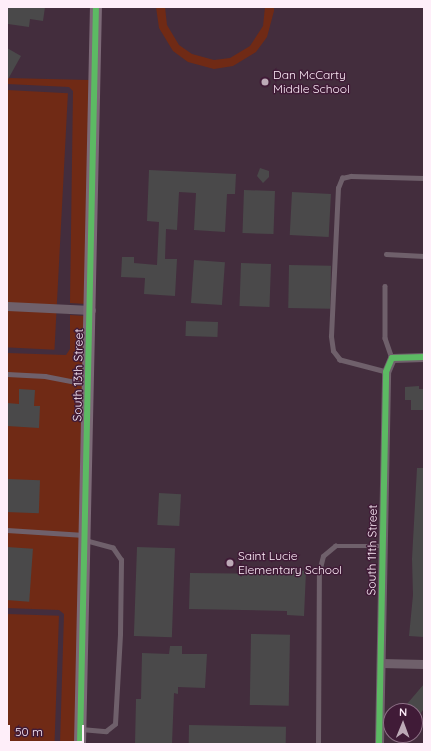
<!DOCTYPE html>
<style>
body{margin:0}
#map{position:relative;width:431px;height:751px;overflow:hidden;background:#432d3d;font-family:Quicksand,sans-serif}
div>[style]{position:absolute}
.green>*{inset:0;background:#702a15;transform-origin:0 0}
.building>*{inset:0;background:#4a494a;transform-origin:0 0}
.lane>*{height:4.5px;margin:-2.25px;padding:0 2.25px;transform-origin:2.25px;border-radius:2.25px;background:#6f606b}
.street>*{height:9px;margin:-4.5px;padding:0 4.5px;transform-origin:4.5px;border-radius:4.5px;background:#6f606b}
.secondary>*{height:12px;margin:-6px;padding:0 6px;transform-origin:6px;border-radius:6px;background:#7c6977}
.cycleway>*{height:6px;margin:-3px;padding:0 3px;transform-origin:3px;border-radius:3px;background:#5cba63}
.dots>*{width:11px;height:11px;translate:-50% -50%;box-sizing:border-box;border:2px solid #401b37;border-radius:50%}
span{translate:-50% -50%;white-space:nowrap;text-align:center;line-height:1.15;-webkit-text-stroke:3px #401b37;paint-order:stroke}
.poi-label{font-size:12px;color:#feeef9}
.left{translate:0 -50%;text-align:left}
.street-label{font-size:12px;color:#feeef9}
.frame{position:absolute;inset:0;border:8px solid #feeef9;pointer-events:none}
.north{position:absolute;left:383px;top:703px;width:40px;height:40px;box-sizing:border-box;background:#401b37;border:1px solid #8c6f85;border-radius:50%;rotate:1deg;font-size:11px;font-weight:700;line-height:16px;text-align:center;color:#feeef9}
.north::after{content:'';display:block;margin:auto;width:14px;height:18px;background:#bdaab7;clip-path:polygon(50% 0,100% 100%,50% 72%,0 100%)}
.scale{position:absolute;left:8px;top:725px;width:76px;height:18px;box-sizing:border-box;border:2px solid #feeef9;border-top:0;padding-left:5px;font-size:12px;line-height:14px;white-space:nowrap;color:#feeef9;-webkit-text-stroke:3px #401b37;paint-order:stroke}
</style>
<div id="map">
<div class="green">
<i style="clip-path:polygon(156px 7px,165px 7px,167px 25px,179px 45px,192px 54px,214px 60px,230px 58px,250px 46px,263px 26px,265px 7px,274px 7px,274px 11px,267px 37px,256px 52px,233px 66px,214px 69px,188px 62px,173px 51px,159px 28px)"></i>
<i style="clip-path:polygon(7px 78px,89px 80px,86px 304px,70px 303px,73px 91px,69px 87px,7px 84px)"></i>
<i style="left:7px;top:90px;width:61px;height:257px;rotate:3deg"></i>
<i style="clip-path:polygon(70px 315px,85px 316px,75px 744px,60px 744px,64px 614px,59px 610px,7px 608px,7px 353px,66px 355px,70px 349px)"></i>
<i style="left:7px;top:614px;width:52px;height:130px;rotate:2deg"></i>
</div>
<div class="building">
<i style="clip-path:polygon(7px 7px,45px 7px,43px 21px,30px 19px,29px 27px,8px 24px)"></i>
<i style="clip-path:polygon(7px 48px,21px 56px,7px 81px)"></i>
<i style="clip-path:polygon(260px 168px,269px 171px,269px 177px,263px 183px,257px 176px)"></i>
<i style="clip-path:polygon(149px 170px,236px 174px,235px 194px,227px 194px,225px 232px,194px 230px,196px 193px,179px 192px,177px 230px,166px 229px,165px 259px,177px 259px,175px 296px,144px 294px,145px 278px,121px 277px,122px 257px,134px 257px,134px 263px,157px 265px,159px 222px,147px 221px)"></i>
<i style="left:244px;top:190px;width:31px;height:43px;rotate:2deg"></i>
<i style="left:292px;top:192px;width:39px;height:43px;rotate:3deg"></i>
<i style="left:194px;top:260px;width:31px;height:43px;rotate:4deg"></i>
<i style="left:241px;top:263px;width:30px;height:43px;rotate:2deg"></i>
<i style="left:289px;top:265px;width:42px;height:43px;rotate:1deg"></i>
<i style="left:186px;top:321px;width:32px;height:15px;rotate:2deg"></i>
<i style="clip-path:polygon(419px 386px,419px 389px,424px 389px,423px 410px,411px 410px,411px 400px,405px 400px,405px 387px)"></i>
<i style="clip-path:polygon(19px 389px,35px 390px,34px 406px,40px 406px,39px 428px,7px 426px,7px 403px,19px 404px)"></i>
<i style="clip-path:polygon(417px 468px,424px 468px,424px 637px,409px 636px,413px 595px,412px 559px)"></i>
<i style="left:7px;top:479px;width:33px;height:33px;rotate:2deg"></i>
<i style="left:159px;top:493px;width:22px;height:32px;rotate:3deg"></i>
<i style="left:7px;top:547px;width:26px;height:53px;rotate:4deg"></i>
<i style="left:137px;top:547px;width:38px;height:89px;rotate:2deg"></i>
<i style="clip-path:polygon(288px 570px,306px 571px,304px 616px,287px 615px,287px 611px,189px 609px,190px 573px,288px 574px)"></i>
<i style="left:251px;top:634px;width:39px;height:71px;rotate:1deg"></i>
<i style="clip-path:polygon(170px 646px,182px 646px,182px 654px,207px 654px,205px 688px,178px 687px,178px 694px,174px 693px,172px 744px,135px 744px,136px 699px,141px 699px,142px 653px,169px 654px)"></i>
<i style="clip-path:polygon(424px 684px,424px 709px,415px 720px,415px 711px,401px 711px)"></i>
<i style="left:189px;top:725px;width:97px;height:19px;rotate:1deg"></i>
</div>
<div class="lane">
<i style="left:386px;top:254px;width:38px;rotate:3deg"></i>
<i style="left:385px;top:286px;width:52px;rotate:90deg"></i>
<i style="left:385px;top:338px;width:21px;rotate:71deg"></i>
<i style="left:386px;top:372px;width:48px;rotate:-165.4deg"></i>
<i style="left:340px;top:360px;width:11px;rotate:-128deg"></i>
<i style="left:333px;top:351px;width:15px;rotate:-98deg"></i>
<i style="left:331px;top:336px;width:148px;rotate:-87.3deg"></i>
<i style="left:338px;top:188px;width:11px;rotate:-68deg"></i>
<i style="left:342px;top:178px;width:9px;rotate:-13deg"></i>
<i style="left:351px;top:176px;width:73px;rotate:1.6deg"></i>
<i style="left:7px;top:374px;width:38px;rotate:3deg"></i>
<i style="left:45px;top:376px;width:42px;rotate:11deg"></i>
<i style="left:7px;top:530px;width:77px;rotate:3.7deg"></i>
<i style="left:81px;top:729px;width:25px;rotate:5deg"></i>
<i style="left:106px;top:731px;width:11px;rotate:-38deg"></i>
<i style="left:115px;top:724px;width:90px;rotate:-86.8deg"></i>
<i style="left:120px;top:634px;width:74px;rotate:-89.2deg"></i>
<i style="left:121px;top:560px;width:14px;rotate:-124deg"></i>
<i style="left:113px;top:548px;width:28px;rotate:-165deg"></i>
<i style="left:318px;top:744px;width:172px;rotate:-89.7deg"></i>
<i style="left:319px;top:572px;width:16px;rotate:-76deg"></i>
<i style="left:323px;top:556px;width:16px;rotate:-40deg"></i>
<i style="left:335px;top:546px;width:48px"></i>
</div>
<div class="street">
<i style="left:7px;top:306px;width:84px;rotate:2.7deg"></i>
<i style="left:381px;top:663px;width:43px;rotate:1.3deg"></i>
<i style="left:379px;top:744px;width:372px;rotate:-88.9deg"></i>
<i style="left:386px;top:372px;width:15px;rotate:-67deg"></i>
<i style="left:392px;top:358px;width:32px;rotate:-2deg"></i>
</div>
<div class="secondary">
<i style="left:80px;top:744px;width:737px;rotate:-88.76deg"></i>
</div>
<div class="cycleway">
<i style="left:80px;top:744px;width:737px;rotate:-88.76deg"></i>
<i style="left:379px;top:744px;width:372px;rotate:-88.9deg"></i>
<i style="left:386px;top:372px;width:15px;rotate:-67deg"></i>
<i style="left:392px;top:358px;width:32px;rotate:-2deg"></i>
</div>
<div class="dots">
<i style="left:265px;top:82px;background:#bdaab7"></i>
<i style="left:230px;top:563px;background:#bdaab7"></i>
</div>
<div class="poi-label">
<span class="left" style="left:273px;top:82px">Dan McCarty<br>Middle School</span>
<span class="left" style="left:238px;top:563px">Saint Lucie<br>Elementary School</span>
</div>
<div class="street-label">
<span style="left:78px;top:375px;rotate:-89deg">South 13th Street</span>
<span style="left:372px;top:550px;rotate:-89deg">South 11th Street</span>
</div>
<div class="frame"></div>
<div class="north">N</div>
<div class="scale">50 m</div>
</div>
